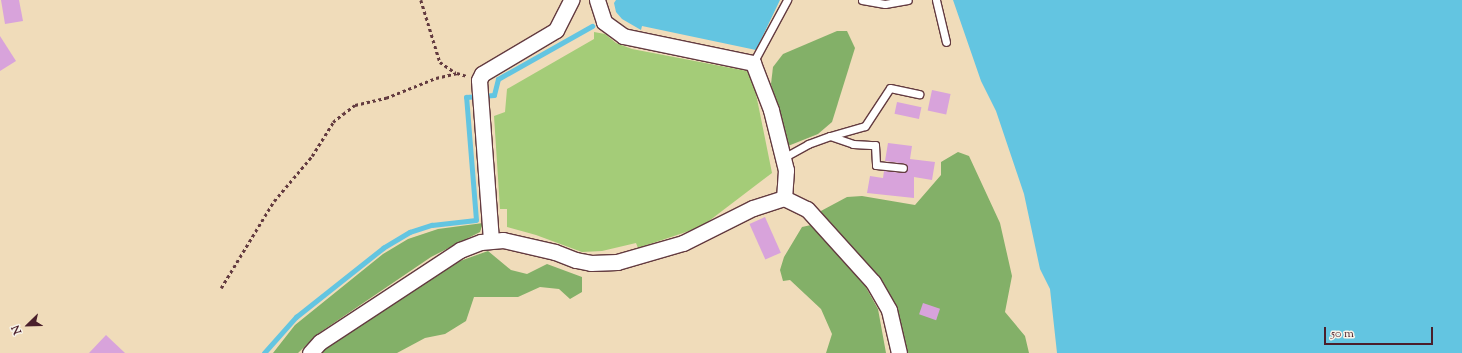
<!DOCTYPE html>
<style>
body{margin:0}
#map{position:relative;width:1462px;height:353px;overflow:hidden;background:#f0dcba;font-family:"Sorts Mill Goudy",serif}
div>[style]{position:absolute}
.green>*{inset:0;background:#a4cc78}
.forest>*{inset:0;background:#83b068}
.water>*{inset:0;background:#63c5e1}
.stream>*{height:4.5px;margin:-2.25px;padding:0 2.25px;transform-origin:2.25px;border-radius:2.25px;background:#63c5e1}
.building>*{inset:0;background:#d8a3db;transform-origin:0 0}
.path>*{height:2.5px;margin-top:-1.25px;transform-origin:0;background:repeating-linear-gradient(90deg,#633b40 0 3px,transparent 0 6px)}
.roads{filter:drop-shadow(1px 0 #633b40) drop-shadow(-1px 0 #633b40) drop-shadow(0 1px #633b40) drop-shadow(0 -1px #633b40)}
.service>*{height:7px;margin:-3.5px;padding:0 3.5px;transform-origin:3.5px;border-radius:3.5px;background:#fff}
.minor>*{height:15px;margin:-7.5px;padding:0 7.5px;transform-origin:7.5px;border-radius:7.5px;background:#fff}
span{translate:-50% -50%;white-space:nowrap;text-align:center;line-height:1.15;-webkit-text-stroke:3px #f7f3e8;paint-order:stroke}
.north{position:absolute;left:8px;top:305px;width:40px;height:40px;-webkit-text-stroke:3px #f7f3e8;paint-order:stroke;rotate:247deg;font-size:11px;font-weight:700;line-height:16px;text-align:center;color:#4a1f2b}
.north::after{content:'';display:block;margin:auto;width:14px;height:18px;background:#4a1f2b;clip-path:polygon(50% 0,100% 100%,50% 72%,0 100%)}
.scale{position:absolute;left:1324px;top:327px;width:109px;height:18px;box-sizing:border-box;border:2px solid #4a1f2b;border-top:0;padding-left:5px;font-size:12px;line-height:14px;white-space:nowrap;color:#4a1f2b;-webkit-text-stroke:3px #f7f3e8;paint-order:stroke}
</style>
<div id="map">
<div class="green">
<i style="clip-path:polygon(594px 32px,605px 34px,616px 43px,632px 49px,747px 71px,754px 84px,772px 173px,701px 227px,638px 248px,636px 243px,602px 251px,582px 252px,536px 235px,507px 227px,507px 209px,500px 209px,494px 116px,505px 112px,507px 89px,594px 39px)"></i>
</div>
<div class="forest">
<i style="clip-path:polygon(837px 31px,847px 31px,855px 48px,832px 122px,818px 134px,788px 146px,771px 84px,773px 67px,783px 54px)"></i>
<i style="clip-path:polygon(958px 152px,969px 156px,1000px 223px,1012px 276px,1005px 312px,1025px 336px,1029px 353px,904px 353px,903px 333px,896px 307px,885px 286px,819px 212px,847px 197px,862px 196px,915px 205px,941px 175px,941px 162px)"></i>
<i style="clip-path:polygon(483px 223px,480px 232px,431px 257px,319px 333px,298px 353px,273px 353px,295px 325px,383px 254px,408px 239px,438px 229px)"></i>
<i style="clip-path:polygon(811px 225px,823px 233px,863px 282px,878px 309px,886px 353px,826px 353px,832px 334px,821px 309px,790px 280px,783px 281px,780px 270px,784px 257px,802px 227px)"></i>
<i style="clip-path:polygon(488px 251px,511px 270px,527px 274px,547px 264px,582px 277px,582px 292px,570px 299px,559px 289px,540px 287px,518px 297px,474px 297px,466px 321px,445px 334px,425px 338px,397px 353px,318px 353px,432px 276px,460px 261px)"></i>
</div>
<div class="water">
<i style="clip-path:polygon(616px 0,780px 0,756px 50px,642px 26px,641px 30px,622px 19px,616px 12px,614px 3px)"></i>
<i style="clip-path:polygon(953px 0,1462px 0,1462px 353px,1057px 353px,1050px 289px,1040px 269px,1024px 194px,996px 111px,981px 81px)"></i>
</div>
<div class="stream">
<i style="left:264px;top:353px;width:48px;rotate:-48.4deg"></i>
<i style="left:296px;top:317px;width:111px;rotate:-38.4deg"></i>
<i style="left:383px;top:248px;width:31px;rotate:-31deg"></i>
<i style="left:410px;top:232px;width:23px;rotate:-18deg"></i>
<i style="left:432px;top:225px;width:44px;rotate:-6.5deg"></i>
<i style="left:476px;top:220px;width:123px;rotate:-94.6deg"></i>
<i style="left:466px;top:97px;width:28px;rotate:-4deg"></i>
<i style="left:494px;top:95px;width:16px;rotate:-76deg"></i>
<i style="left:498px;top:79px;width:108px;rotate:-29.4deg"></i>
</div>
<div class="building">
<i style="clip-path:polygon(1px 0,19px 0,23px 21px,5px 24px)"></i>
<i style="clip-path:polygon(0 36px,16px 61px,0 71px)"></i>
<i style="left:932px;top:90px;width:19px;height:21px;rotate:12deg"></i>
<i style="left:897px;top:102px;width:25px;height:12px;rotate:12deg"></i>
<i style="clip-path:polygon(888px 143px,912px 146px,910px 159px,935px 162px,932px 180px,914px 177px,914px 198px,867px 193px,870px 176px,883px 178px,884px 171px,902px 173px,907px 171px,906px 164px,885px 161px)"></i>
<i style="left:765px;top:217px;width:39px;height:17px;rotate:66deg"></i>
<i style="left:923px;top:303px;width:18px;height:12px;rotate:19deg"></i>
<i style="clip-path:polygon(106px 335px,125px 353px,89px 353px)"></i>
</div>
<div class="path">
<i style="left:421px;top:0;width:65px;rotate:73deg"></i>
<i style="left:440px;top:62px;width:19px;rotate:35deg"></i>
<i style="left:221px;top:288px;width:102px;rotate:-58.7deg"></i>
<i style="left:274px;top:201px;width:59px;rotate:-49.8deg"></i>
<i style="left:312px;top:156px;width:40px;rotate:-58deg"></i>
<i style="left:333px;top:122px;width:13px;rotate:-39deg"></i>
<i style="left:343px;top:114px;width:15px;rotate:-37deg"></i>
<i style="left:355px;top:105px;width:32px;rotate:-13deg"></i>
<i style="left:386px;top:98px;width:54px;rotate:-21.8deg"></i>
<i style="left:436px;top:78px;width:22px;rotate:-13deg"></i>
<i style="left:457px;top:73px;width:10px;rotate:17deg"></i>
</div>
<div class="roads">
<div class="service">
<i style="left:862px;top:0;width:23px;rotate:10deg"></i>
<i style="left:885px;top:4px;width:23px;rotate:-10deg"></i>
<i style="left:936px;top:0;width:43px;rotate:76.6deg"></i>
<i style="left:753px;top:63px;width:72px;rotate:-61.6deg"></i>
<i style="left:830px;top:136px;width:36px;rotate:-16deg"></i>
<i style="left:865px;top:126px;width:45px;rotate:-56.7deg"></i>
<i style="left:890px;top:88px;width:30px;rotate:12deg"></i>
<i style="left:783px;top:158px;width:29px;rotate:-29deg"></i>
<i style="left:808px;top:144px;width:23px;rotate:-20deg"></i>
<i style="left:830px;top:136px;width:24px;rotate:19deg"></i>
<i style="left:853px;top:144px;width:22px;rotate:3deg"></i>
<i style="left:875px;top:145px;width:20px;rotate:87deg"></i>
<i style="left:876px;top:165px;width:27px;rotate:6deg"></i>
</div>
<div class="minor">
<i style="left:597px;top:0;width:23px;rotate:72deg"></i>
<i style="left:604px;top:22px;width:24px;rotate:36deg"></i>
<i style="left:623px;top:36px;width:133px;rotate:11.7deg"></i>
<i style="left:753px;top:63px;width:50px;rotate:69deg"></i>
<i style="left:771px;top:110px;width:62px;rotate:76deg"></i>
<i style="left:786px;top:170px;width:28px;rotate:94deg"></i>
<i style="left:491px;top:240px;width:160px;rotate:-94.3deg"></i>
<i style="left:479px;top:80px;width:7px;rotate:-63deg"></i>
<i style="left:482px;top:74px;width:86px;rotate:-30.7deg"></i>
<i style="left:556px;top:30px;width:34px;rotate:-63deg"></i>
<i style="left:310px;top:353px;width:15px;rotate:-48deg"></i>
<i style="left:320px;top:342px;width:168px;rotate:-33.3deg"></i>
<i style="left:460px;top:250px;width:22px;rotate:-21deg"></i>
<i style="left:481px;top:242px;width:22px;rotate:-5deg"></i>
<i style="left:503px;top:240px;width:53px;rotate:13deg"></i>
<i style="left:555px;top:252px;width:22px;rotate:21deg"></i>
<i style="left:576px;top:260px;width:15px;rotate:11deg"></i>
<i style="left:591px;top:263px;width:26px;rotate:-2deg"></i>
<i style="left:617px;top:262px;width:69px;rotate:-16.1deg"></i>
<i style="left:683px;top:243px;width:78px;rotate:-26.6deg"></i>
<i style="left:753px;top:208px;width:33px;rotate:-18deg"></i>
<i style="left:784px;top:198px;width:25px;rotate:26deg"></i>
<i style="left:807px;top:209px;width:98px;rotate:47.9deg"></i>
<i style="left:873px;top:282px;width:32px;rotate:60deg"></i>
<i style="left:889px;top:310px;width:44px;rotate:76.9deg"></i>
</div>
</div>
<div class="north">N</div>
<div class="scale">50 m</div>
</div>
